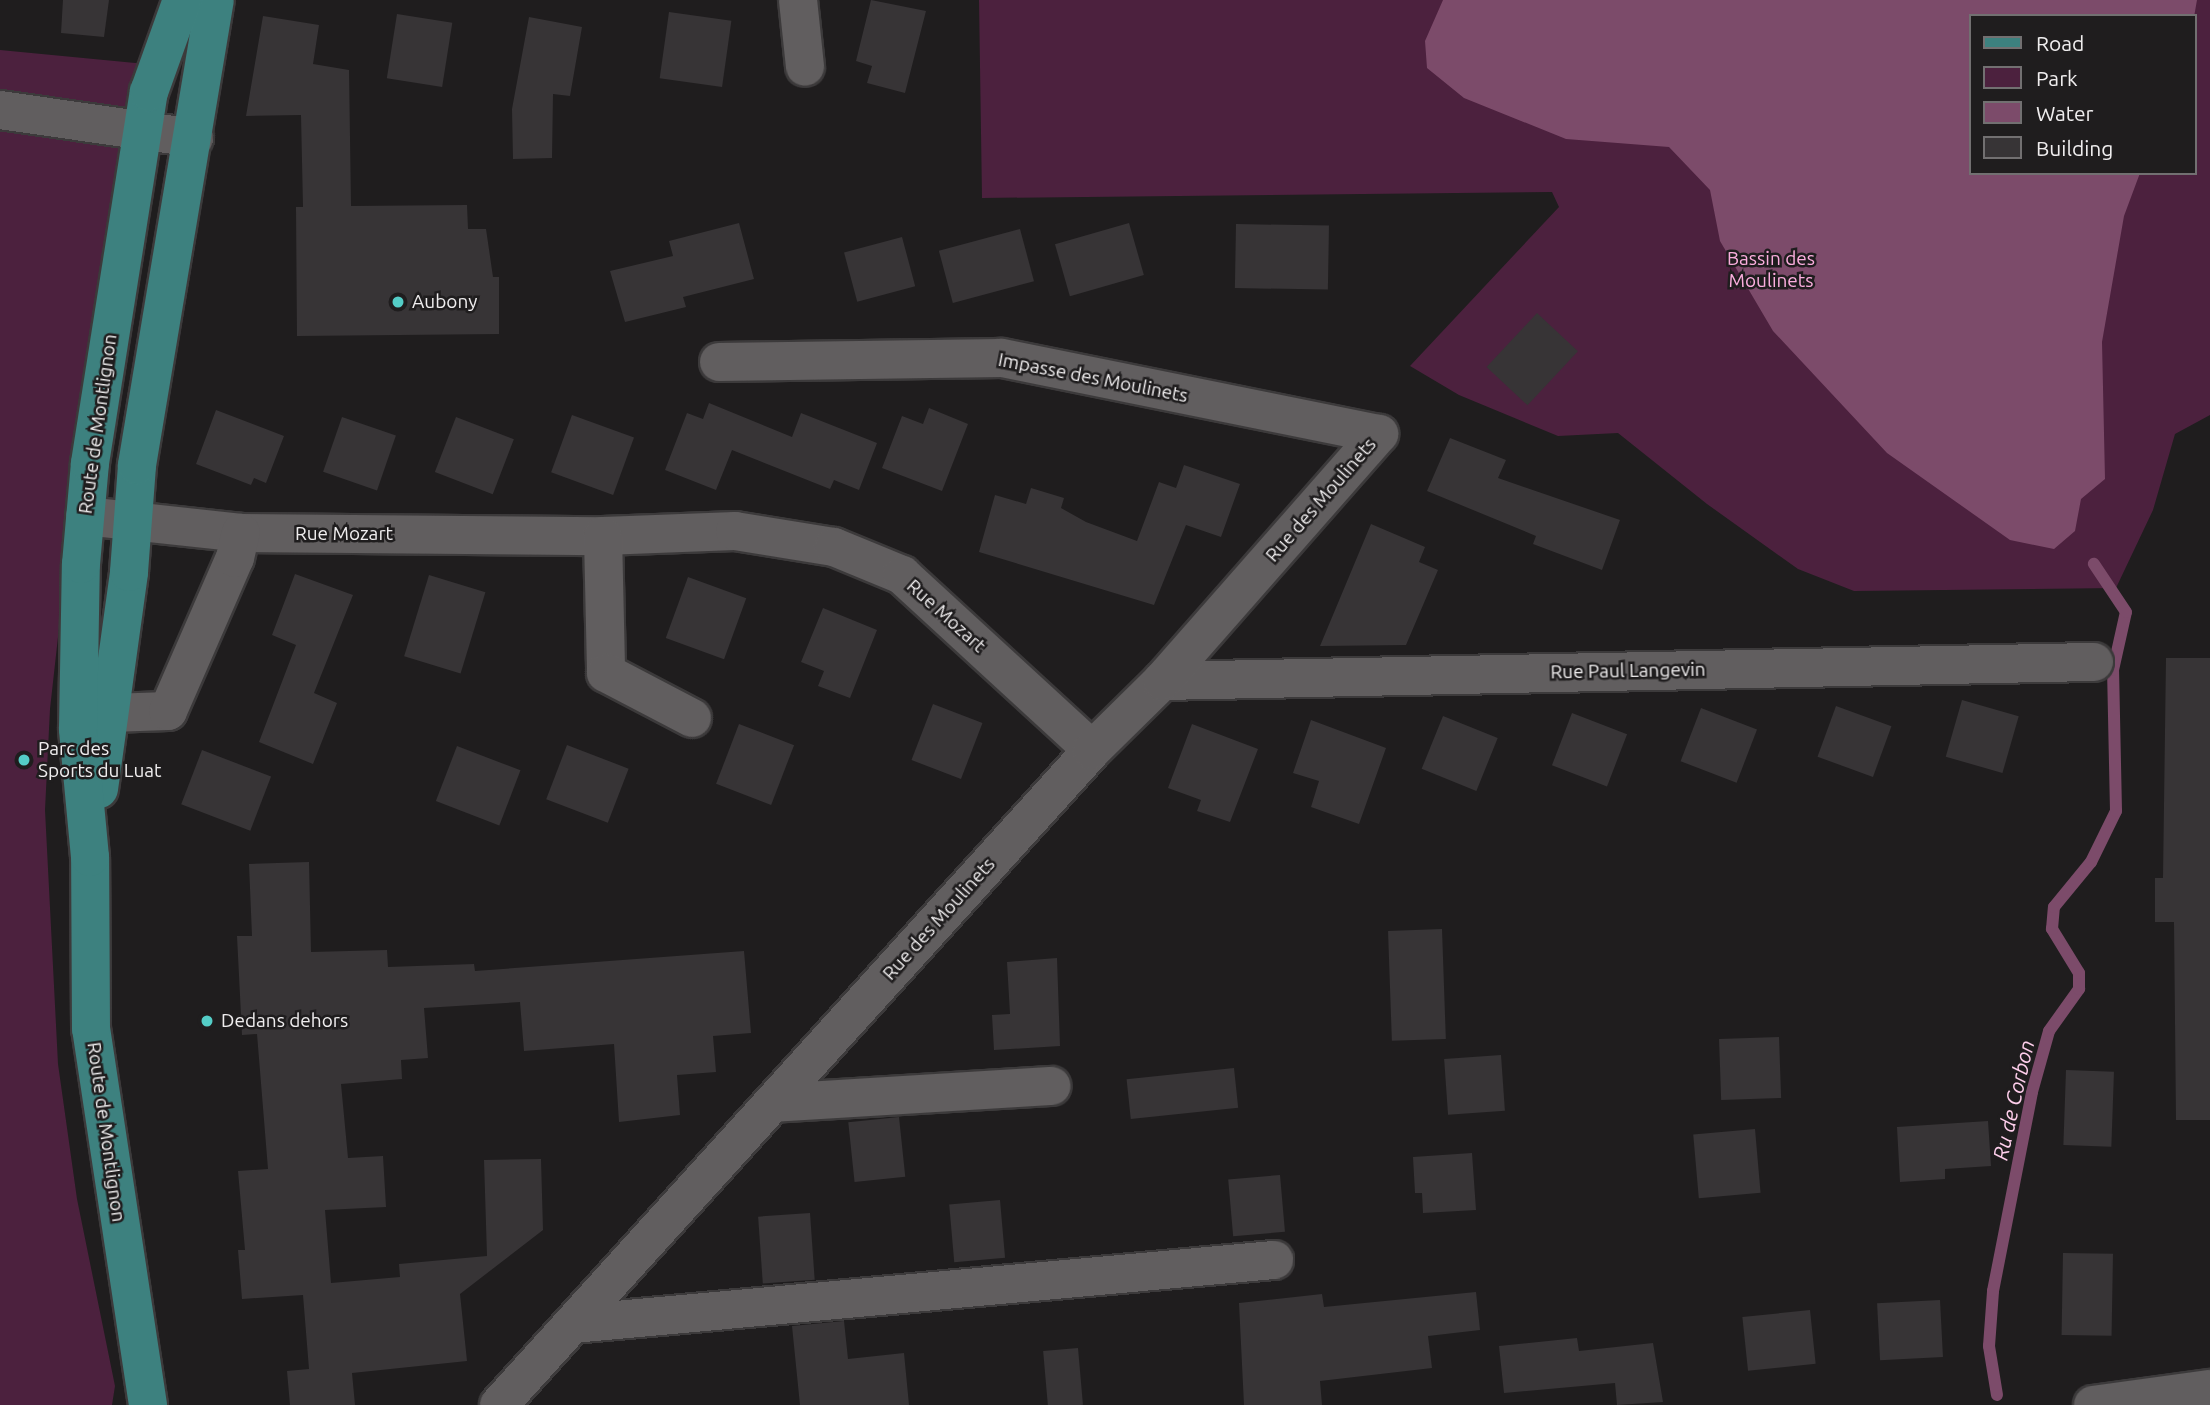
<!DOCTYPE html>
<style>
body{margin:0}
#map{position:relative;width:2210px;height:1405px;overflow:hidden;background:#1f1d1e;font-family:Ubuntu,sans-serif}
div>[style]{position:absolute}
.green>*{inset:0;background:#4c213e}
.water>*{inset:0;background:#7c4b6a}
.stream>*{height:12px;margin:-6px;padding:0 6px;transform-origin:6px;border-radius:6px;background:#7c4b6a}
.building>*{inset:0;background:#373436;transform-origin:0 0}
.roads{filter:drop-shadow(2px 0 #3c3a3b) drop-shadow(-2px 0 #3c3a3b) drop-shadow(0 2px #3c3a3b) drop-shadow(0 -2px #3c3a3b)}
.minor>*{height:38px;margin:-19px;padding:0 19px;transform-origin:19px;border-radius:19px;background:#615e5f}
.major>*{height:38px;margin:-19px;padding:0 19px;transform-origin:19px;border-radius:19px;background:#3d817f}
.dots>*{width:19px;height:19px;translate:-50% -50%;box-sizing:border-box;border:4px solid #1f1d1e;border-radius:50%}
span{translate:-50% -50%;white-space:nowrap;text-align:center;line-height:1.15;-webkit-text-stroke:5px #1f1d1e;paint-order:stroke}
.park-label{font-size:19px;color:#fbaede}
.poi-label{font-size:19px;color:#efedee}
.left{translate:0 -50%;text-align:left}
.street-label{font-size:19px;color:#efedee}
.water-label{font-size:21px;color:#ffcfec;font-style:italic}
.legend{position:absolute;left:1969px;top:14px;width:228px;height:161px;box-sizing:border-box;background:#1f1d1e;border:2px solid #727071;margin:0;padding:9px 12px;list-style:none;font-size:21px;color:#efedee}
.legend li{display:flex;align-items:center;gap:14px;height:35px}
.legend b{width:35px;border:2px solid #727071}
</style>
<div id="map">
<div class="green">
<i style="clip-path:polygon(evenodd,979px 0,2210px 0,2210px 415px,2175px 434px,2153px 510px,2116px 588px,1854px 591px,1798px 569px,1707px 504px,1618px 433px,1558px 436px,1459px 395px,1410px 366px,1559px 207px,1552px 192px,982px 198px,979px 0,1970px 16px,2194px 16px,2194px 173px,1970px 173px,1970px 16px)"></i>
<i style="clip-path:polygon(0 50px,156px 65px,70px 529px,50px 709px,45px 810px,58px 1064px,77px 1199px,115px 1386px,112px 1405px,0 1405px)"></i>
</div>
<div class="water">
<i style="clip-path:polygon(1443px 0,2197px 0,2194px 17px,1970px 16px,1970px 173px,2140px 173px,2124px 216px,2102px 342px,2105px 479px,2081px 499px,2075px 531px,2054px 549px,2010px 540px,1887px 453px,1773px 331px,1720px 241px,1710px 190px,1669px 147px,1566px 139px,1464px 98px,1427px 68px,1425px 41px)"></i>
</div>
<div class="stream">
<i style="left:1997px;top:1395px;width:50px;rotate:-99.3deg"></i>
<i style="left:1989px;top:1346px;width:55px;rotate:-85.8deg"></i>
<i style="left:1993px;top:1291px;width:203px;rotate:-78.9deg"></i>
<i style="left:2032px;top:1092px;width:63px;rotate:-74.4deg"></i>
<i style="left:2049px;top:1031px;width:52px;rotate:-54.5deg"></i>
<i style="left:2079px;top:989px;width:16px;rotate:-90deg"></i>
<i style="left:2079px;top:973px;width:52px;rotate:-121.5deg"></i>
<i style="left:2052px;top:929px;width:22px;rotate:-85deg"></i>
<i style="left:2054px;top:907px;width:58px;rotate:-50.6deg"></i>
<i style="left:2091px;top:862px;width:57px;rotate:-63.9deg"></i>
<i style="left:2116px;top:811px;width:141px;rotate:-91.2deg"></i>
<i style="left:2113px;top:670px;width:59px;rotate:-77.4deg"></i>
<i style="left:2126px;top:612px;width:58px;rotate:-123.7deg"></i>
</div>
<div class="building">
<i style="clip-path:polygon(63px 0,109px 0,104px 37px,61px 33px)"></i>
<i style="clip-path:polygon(871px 0,926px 11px,905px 93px,867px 83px,872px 66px,856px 61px)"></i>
<i style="left:669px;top:12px;width:63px;height:67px;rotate:8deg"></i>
<i style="left:397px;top:14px;width:56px;height:65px;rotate:9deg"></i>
<i style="clip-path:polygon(263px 16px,319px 25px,313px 64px,349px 70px,351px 206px,467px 205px,468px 229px,486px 229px,493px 277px,499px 277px,499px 334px,297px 336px,296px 207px,303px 207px,301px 115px,246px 116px)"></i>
<i style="clip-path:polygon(529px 17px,582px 27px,570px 96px,553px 94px,552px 158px,513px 159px,512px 109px)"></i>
<i style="clip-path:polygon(739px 223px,754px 279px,683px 297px,686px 307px,625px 322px,610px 271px,673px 256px,669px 241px)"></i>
<i style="left:1129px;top:223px;width:54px;height:77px;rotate:74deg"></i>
<i style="left:1236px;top:224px;width:93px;height:64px;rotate:1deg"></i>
<i style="left:1020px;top:229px;width:54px;height:84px;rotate:75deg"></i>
<i style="left:902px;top:237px;width:51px;height:60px;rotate:75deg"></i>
<i style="left:1537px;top:313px;width:56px;height:74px;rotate:43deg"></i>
<i style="clip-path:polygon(709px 403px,792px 437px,801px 413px,877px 443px,859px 490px,834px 480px,830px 489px,732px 450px,716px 490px,665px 470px,687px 413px,703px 419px)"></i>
<i style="clip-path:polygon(929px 408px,968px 424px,942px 491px,882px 468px,902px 416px,923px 424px)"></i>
<i style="clip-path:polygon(216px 410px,284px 436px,266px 483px,254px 478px,251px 485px,196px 464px)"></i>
<i style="left:572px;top:415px;width:66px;height:61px;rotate:20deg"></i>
<i style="left:342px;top:417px;width:57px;height:58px;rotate:19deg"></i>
<i style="left:456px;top:417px;width:62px;height:59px;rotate:21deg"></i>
<i style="clip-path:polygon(1450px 438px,1506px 460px,1498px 478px,1620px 520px,1602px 570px,1533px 544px,1536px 536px,1427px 491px)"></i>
<i style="clip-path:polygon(1184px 465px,1240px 484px,1221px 537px,1186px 525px,1154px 605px,979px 552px,995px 495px,1026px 504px,1031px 488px,1064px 498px,1061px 508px,1086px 522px,1137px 541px,1159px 482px,1176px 488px)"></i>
<i style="clip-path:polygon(1371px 524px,1425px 547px,1419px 562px,1438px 570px,1406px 645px,1320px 646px)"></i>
<i style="clip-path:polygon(295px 574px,353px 595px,314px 693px,337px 703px,313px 764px,259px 742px,296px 645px,272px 635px)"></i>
<i style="left:429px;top:575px;width:59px;height:85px;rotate:17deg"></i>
<i style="left:688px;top:577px;width:62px;height:65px;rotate:20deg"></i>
<i style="clip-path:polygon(823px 608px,877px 630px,850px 698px,818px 686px,824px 671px,801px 662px)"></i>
<i style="clip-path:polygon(2166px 658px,2210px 658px,2210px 1120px,2176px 1120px,2174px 922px,2155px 922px,2155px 878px,2163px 878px)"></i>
<i style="left:1962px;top:700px;width:59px;height:59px;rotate:16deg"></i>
<i style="left:933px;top:704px;width:53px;height:60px;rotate:21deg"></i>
<i style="left:1836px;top:706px;width:59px;height:54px;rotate:20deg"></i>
<i style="left:1701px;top:708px;width:60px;height:57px;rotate:21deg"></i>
<i style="left:1572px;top:713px;width:59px;height:56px;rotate:21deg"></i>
<i style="left:1443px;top:716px;width:59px;height:57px;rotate:22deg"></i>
<i style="clip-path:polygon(1311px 720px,1386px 748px,1359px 824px,1311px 807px,1319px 781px,1293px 773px)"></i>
<i style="left:739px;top:724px;width:59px;height:64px;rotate:21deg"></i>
<i style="clip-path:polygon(1192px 724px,1258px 749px,1230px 822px,1197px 811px,1201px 800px,1168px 788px)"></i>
<i style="left:567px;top:745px;width:66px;height:58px;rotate:21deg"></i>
<i style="left:457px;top:746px;width:68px;height:59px;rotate:21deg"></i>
<i style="left:202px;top:750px;width:74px;height:58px;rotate:21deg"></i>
<i style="clip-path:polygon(309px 862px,311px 952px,387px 950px,388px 967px,474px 964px,475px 971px,744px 951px,751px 1033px,713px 1036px,716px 1072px,677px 1075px,680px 1115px,619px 1122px,614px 1044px,524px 1051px,520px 1002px,424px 1008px,428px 1058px,401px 1060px,402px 1079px,341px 1084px,348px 1158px,383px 1156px,386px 1207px,325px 1210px,331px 1283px,400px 1277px,399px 1264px,487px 1256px,484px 1160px,541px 1159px,543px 1230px,460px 1294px,467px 1361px,352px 1373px,355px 1405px,290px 1405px,287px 1371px,309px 1369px,303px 1295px,242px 1299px,238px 1250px,245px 1250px,238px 1171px,268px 1169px,257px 1034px,242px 1035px,237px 936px,252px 936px,249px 864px)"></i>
<i style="left:1442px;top:929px;width:110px;height:54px;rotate:88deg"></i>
<i style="clip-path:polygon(1057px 958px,1060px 1046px,994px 1050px,992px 1015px,1010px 1014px,1007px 962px)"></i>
<i style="left:1779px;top:1037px;width:61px;height:60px;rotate:88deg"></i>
<i style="left:1501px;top:1055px;width:56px;height:57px;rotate:86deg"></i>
<i style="left:1234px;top:1068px;width:40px;height:108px;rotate:84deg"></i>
<i style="left:2066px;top:1070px;width:48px;height:75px;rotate:2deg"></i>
<i style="left:899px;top:1117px;width:60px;height:51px;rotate:84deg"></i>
<i style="clip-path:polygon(1988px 1121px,1991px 1166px,1945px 1169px,1945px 1179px,1900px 1182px,1897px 1127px)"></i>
<i style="left:1755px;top:1129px;width:64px;height:62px;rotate:85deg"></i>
<i style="clip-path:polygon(1472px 1153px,1476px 1210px,1423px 1213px,1422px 1193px,1415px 1193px,1413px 1157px)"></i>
<i style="left:1280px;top:1175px;width:57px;height:52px;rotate:85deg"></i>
<i style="left:1000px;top:1200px;width:58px;height:51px;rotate:85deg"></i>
<i style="left:810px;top:1213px;width:67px;height:52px;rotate:86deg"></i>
<i style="left:2063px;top:1253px;width:50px;height:82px;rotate:1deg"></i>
<i style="clip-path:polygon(1476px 1292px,1480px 1330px,1428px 1336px,1432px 1368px,1320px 1381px,1322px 1405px,1244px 1405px,1239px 1303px,1322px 1294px,1324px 1307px)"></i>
<i style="left:1940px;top:1300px;width:57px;height:63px;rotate:87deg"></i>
<i style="left:1810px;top:1310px;width:54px;height:68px;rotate:84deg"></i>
<i style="clip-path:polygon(844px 1321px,848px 1359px,904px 1353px,909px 1405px,800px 1405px,792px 1326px)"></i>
<i style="clip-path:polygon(1577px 1338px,1579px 1351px,1653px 1343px,1663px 1402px,1617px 1405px,1615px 1383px,1504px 1393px,1499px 1346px)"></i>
<i style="left:1078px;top:1348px;width:57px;height:35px;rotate:85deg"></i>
</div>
<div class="roads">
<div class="minor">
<i style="left:798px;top:0;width:67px;rotate:84deg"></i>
<i style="left:0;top:110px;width:196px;rotate:8.2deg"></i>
<i style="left:85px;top:516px;width:157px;rotate:6.2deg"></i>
<i style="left:241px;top:533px;width:362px;rotate:0.5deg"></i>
<i style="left:603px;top:536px;width:132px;rotate:-2.2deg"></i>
<i style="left:735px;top:531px;width:100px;rotate:9.2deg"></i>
<i style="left:834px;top:547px;width:74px;rotate:22.4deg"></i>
<i style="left:902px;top:575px;width:258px;rotate:42.6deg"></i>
<i style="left:603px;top:536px;width:137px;rotate:88.7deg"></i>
<i style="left:606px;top:673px;width:97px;rotate:27.6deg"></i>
<i style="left:1162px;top:681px;width:932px;rotate:-1.17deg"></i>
<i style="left:110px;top:713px;width:58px;rotate:-2deg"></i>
<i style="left:168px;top:711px;width:167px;rotate:-66.4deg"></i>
<i style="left:235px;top:558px;width:26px;rotate:-77deg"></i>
<i style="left:773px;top:1103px;width:279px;rotate:-3.5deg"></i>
<i style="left:573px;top:1324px;width:704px;rotate:-5.22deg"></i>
<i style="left:499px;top:1405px;width:884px;rotate:-47.84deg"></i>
<i style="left:1092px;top:750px;width:98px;rotate:-44.6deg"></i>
<i style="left:1162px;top:681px;width:329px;rotate:-48.7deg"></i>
<i style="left:1379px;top:434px;width:386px;rotate:-168.6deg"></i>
<i style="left:1001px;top:358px;width:282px;rotate:179.2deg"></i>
<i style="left:2093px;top:1405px;width:118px;rotate:-7.8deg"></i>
</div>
<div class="major">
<i style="left:99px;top:789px;width:219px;rotate:-82.1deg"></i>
<i style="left:129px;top:572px;width:107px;rotate:-85.7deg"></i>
<i style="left:137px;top:465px;width:471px;rotate:-80.5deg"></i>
<i style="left:148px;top:1405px;width:380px;rotate:-98.6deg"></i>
<i style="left:91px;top:1029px;width:172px;rotate:-90.3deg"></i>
<i style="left:90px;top:857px;width:129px;rotate:-95.4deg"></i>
<i style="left:78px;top:729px;width:165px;rotate:-89deg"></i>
<i style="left:81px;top:564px;width:101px;rotate:-84.9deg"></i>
<i style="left:90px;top:463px;width:376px;rotate:-81deg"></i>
<i style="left:149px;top:92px;width:98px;rotate:-70.3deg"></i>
</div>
</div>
<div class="dots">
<i style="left:398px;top:302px;background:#54cdc7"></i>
<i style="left:24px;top:760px;background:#54cdc7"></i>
<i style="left:207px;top:1021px;background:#54cdc7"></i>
</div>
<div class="park-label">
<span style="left:1771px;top:270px">Bassin des<br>Moulinets</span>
</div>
<div class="poi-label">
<span class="left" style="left:412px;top:302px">Aubony</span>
<span class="left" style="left:38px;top:760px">Parc des<br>Sports du Luat</span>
<span class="left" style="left:221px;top:1021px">Dedans dehors</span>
</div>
<div class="street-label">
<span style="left:1093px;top:378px;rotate:11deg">Impasse des Moulinets</span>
<span style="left:98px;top:424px;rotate:-82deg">Route de Montlignon</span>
<span style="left:1321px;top:500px;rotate:-49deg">Rue des Moulinets</span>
<span style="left:344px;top:534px">Rue Mozart</span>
<span style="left:946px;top:616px;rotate:42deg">Rue Mozart</span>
<span style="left:1628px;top:671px;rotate:-1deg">Rue Paul Langevin</span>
<span style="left:939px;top:919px;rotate:-48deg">Rue des Moulinets</span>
<span style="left:106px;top:1132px;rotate:82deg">Route de Montlignon</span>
</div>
<div class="water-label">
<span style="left:2013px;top:1100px;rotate:-77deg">Ru de Corbon</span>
</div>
<ul class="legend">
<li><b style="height:9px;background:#3d817f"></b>Road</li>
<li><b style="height:19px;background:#4c213e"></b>Park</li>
<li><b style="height:19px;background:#7c4b6a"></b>Water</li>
<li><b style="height:19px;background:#373436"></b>Building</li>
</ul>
</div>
